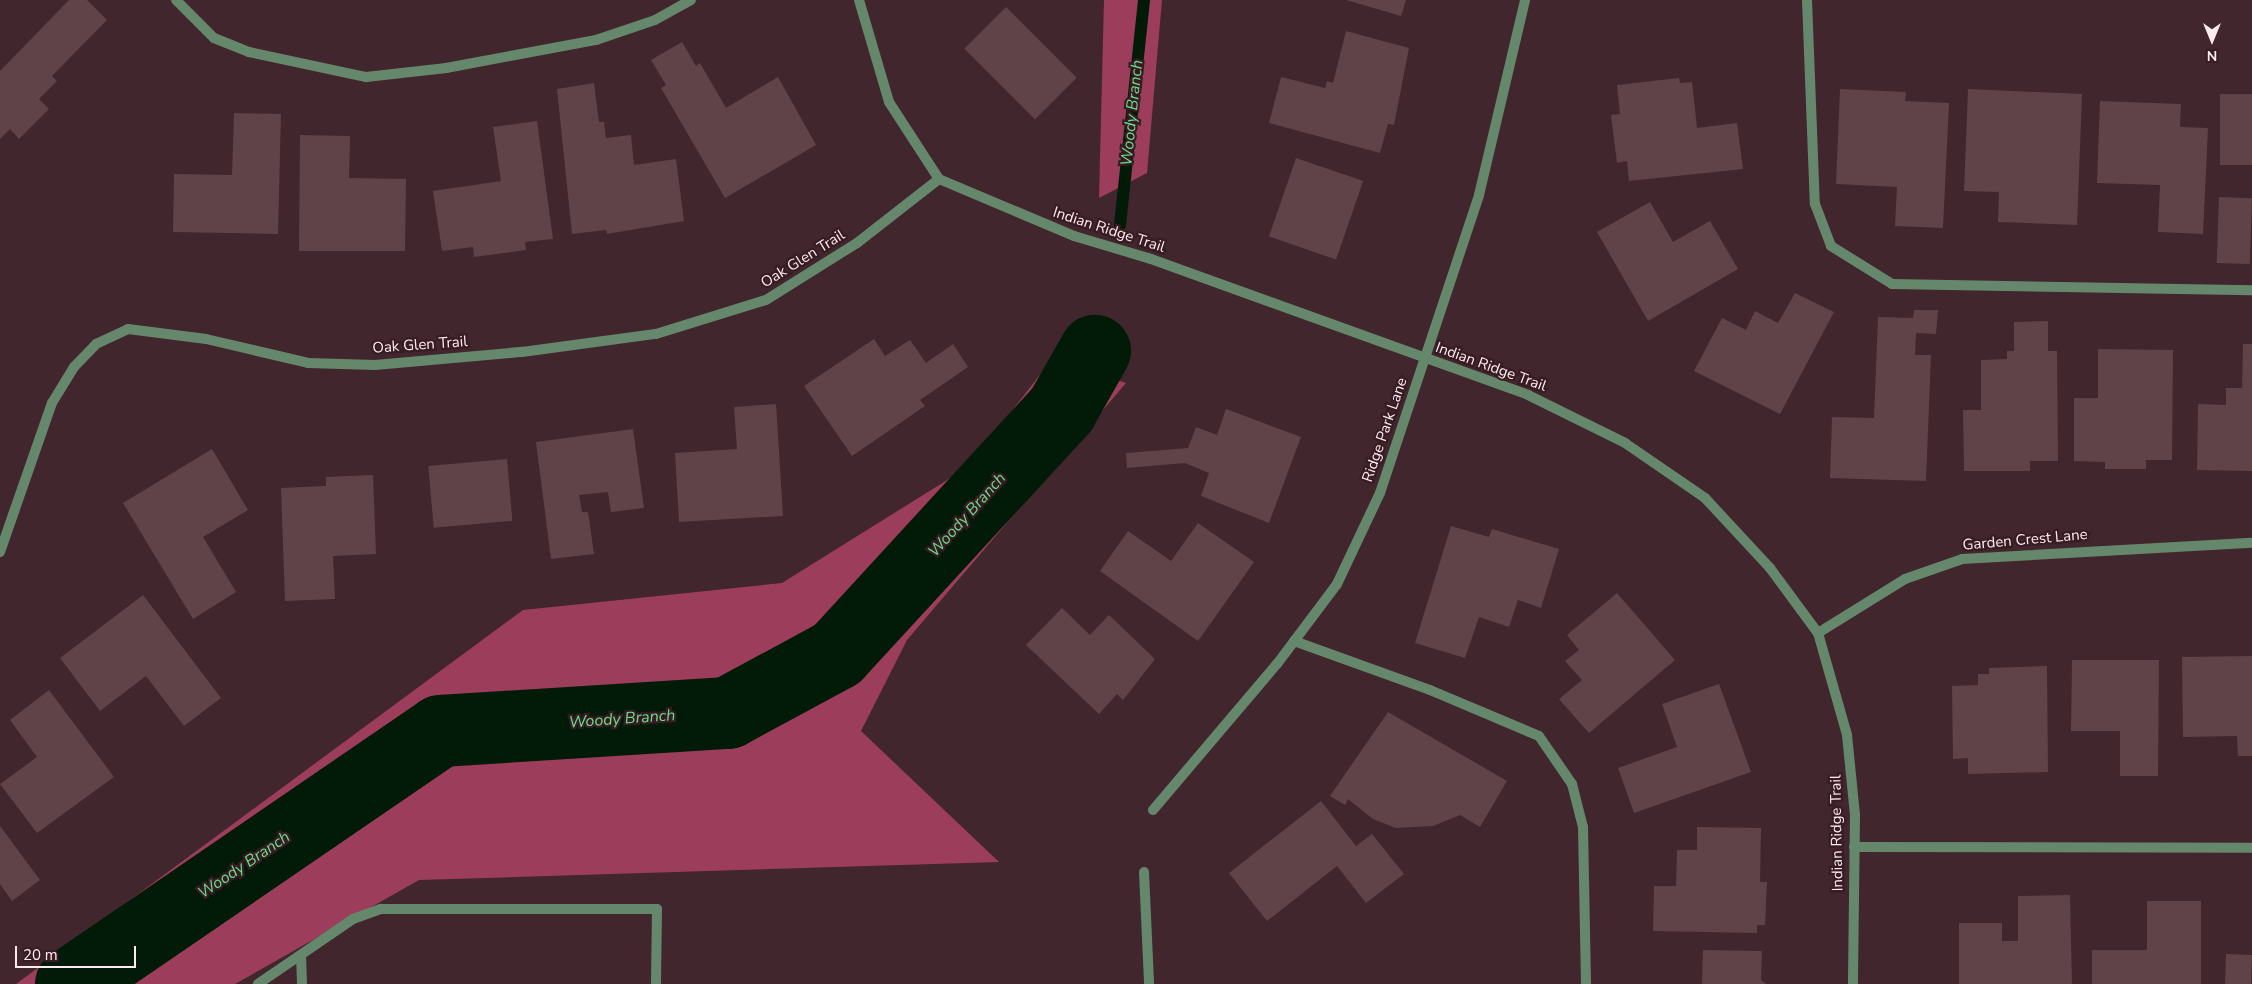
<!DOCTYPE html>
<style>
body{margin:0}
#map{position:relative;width:2252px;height:984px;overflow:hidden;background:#42262d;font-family:"Nunito Sans",sans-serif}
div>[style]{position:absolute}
.forest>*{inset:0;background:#9c3d5b}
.stream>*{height:12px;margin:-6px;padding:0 6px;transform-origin:6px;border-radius:6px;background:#011b08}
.river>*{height:72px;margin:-36px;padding:0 36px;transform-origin:36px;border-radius:36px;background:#011b08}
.building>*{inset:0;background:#604249;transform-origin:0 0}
.service>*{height:10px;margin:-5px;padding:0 5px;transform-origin:5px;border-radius:5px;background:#65886c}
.minor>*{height:10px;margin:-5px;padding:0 5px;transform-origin:5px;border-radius:5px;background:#65886c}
.tertiary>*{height:10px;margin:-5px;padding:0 5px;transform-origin:5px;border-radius:5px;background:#65886c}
span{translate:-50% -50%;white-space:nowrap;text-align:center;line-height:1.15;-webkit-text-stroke:4.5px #371c23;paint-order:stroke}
.street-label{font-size:15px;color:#feebef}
.water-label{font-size:16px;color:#68dd88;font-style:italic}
.north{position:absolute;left:2187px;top:15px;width:50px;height:50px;-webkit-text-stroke:4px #371c23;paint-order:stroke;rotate:180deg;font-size:14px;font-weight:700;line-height:20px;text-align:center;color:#feebef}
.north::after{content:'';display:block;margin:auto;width:18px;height:22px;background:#feebef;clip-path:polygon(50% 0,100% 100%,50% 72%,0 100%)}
.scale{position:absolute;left:15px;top:946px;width:121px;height:22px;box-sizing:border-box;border:2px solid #feebef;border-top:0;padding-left:6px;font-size:15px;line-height:18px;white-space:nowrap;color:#feebef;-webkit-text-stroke:4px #371c23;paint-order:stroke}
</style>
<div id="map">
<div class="forest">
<i style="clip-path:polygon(1104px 0,1162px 0,1147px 173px,1099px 198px)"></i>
<i style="clip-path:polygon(1053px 358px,1126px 383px,907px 640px,861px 731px,999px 862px,419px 880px,235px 984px,16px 984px,523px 610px,782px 583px,968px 467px)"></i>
</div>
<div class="stream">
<i style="left:1120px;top:225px;width:226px;rotate:-83.9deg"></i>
</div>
<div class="river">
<i style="left:71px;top:984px;width:447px;rotate:-34.4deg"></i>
<i style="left:440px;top:731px;width:289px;rotate:-3.6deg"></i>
<i style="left:728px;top:713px;width:124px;rotate:-28.4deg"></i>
<i style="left:837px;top:654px;width:333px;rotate:-47.4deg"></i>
<i style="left:1062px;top:409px;width:67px;rotate:-60.4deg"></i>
</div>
<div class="building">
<i style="clip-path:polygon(69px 0,87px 0,107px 20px,52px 76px,57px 81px,39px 99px,49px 109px,19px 139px,10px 129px,0 139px,0 71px)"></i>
<i style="clip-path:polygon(1346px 0,1406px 0,1401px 16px)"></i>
<i style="left:1006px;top:7px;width:100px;height:59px;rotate:45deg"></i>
<i style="clip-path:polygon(1346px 31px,1409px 48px,1394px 125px,1388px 124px,1380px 153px,1269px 123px,1281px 77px,1325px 88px,1327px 81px,1333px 83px)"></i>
<i style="clip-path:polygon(682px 42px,696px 66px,700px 63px,726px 108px,778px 77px,816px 145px,725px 198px,661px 88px,666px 85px,651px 60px)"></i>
<i style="clip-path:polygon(1679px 78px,1680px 83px,1692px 82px,1697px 128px,1737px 123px,1743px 169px,1629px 181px,1627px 161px,1617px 163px,1611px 115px,1620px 114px,1617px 85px)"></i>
<i style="clip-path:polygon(594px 83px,599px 122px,604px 122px,606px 138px,631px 135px,634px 165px,676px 159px,684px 221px,607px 234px,606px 230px,572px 234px,557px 89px)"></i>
<i style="clip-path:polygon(1840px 89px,1906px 92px,1905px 101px,1949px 103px,1943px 228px,1895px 226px,1897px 187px,1836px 184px)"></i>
<i style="clip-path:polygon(1968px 89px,2082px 94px,2077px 225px,1998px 222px,1999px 192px,1964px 191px)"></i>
<i style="left:2252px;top:94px;width:71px;height:32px;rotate:90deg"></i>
<i style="clip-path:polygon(2100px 101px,2181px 104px,2180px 127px,2208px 128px,2203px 234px,2158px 232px,2160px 185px,2097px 183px)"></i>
<i style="clip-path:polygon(234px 113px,281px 114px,278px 234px,173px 232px,174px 174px,232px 175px)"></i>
<i style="clip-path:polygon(537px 121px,553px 239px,525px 242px,526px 250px,474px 257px,473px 247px,442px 251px,433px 191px,501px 181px,493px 127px)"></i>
<i style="clip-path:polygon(300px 135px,350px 136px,349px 178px,406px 179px,405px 251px,299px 251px)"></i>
<i style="left:1296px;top:158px;width:71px;height:83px;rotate:19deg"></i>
<i style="left:2219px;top:197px;width:33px;height:66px;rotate:2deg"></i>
<i style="clip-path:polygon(1650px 202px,1673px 242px,1710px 221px,1738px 269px,1648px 321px,1597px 232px)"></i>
<i style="clip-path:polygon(1795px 293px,1834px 312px,1780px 414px,1694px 371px,1722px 318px,1746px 330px,1755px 311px,1778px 323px)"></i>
<i style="clip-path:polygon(1914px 310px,1938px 310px,1936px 334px,1916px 333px,1915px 355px,1931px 355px,1926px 481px,1830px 478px,1832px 417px,1874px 418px,1878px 317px,1913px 318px)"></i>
<i style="clip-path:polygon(2048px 321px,2048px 351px,2057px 351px,2058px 461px,2030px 461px,2030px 471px,1964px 471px,1963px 410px,1981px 410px,1981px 360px,2007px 359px,2007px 351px,2014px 351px,2014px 322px)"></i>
<i style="clip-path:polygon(874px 339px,885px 356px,910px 340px,926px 363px,953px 344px,968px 367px,920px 400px,925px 406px,852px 456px,804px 386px)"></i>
<i style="clip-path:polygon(2243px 344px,2252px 344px,2252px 471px,2197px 470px,2198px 404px,2226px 405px,2226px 388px,2242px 388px)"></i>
<i style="clip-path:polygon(2098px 349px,2173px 350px,2172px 460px,2146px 460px,2146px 469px,2105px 469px,2105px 462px,2074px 461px,2074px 398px,2098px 398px)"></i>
<i style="clip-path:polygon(776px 404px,783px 516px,679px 522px,675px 453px,737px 449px,734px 407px)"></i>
<i style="clip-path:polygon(1226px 409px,1301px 437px,1269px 523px,1201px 496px,1209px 473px,1185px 463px,1127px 468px,1126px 453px,1188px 448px,1196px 427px,1217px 435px)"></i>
<i style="clip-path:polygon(633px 429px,644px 508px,611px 512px,608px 492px,579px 495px,582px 512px,588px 512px,594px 554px,551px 559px,536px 442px)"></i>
<i style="clip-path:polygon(212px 449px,248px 510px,203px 537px,236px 592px,193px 619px,123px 503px)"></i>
<i style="left:507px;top:459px;width:62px;height:79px;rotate:85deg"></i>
<i style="clip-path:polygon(373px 475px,376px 554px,333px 556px,335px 599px,285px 601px,281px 488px,326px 486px,326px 477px)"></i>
<i style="clip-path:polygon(1198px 523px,1254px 562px,1198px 641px,1100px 571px,1128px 531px,1171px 561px)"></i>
<i style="clip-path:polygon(1451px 526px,1489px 537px,1492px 529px,1559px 549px,1541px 608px,1518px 600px,1509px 627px,1479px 617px,1465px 658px,1415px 643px)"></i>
<i style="clip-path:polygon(1617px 593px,1675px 660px,1589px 733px,1559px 699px,1582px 680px,1565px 661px,1579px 650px,1567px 635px)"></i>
<i style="clip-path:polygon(143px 595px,221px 698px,184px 726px,146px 676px,100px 711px,60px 658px)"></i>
<i style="clip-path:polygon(1062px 608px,1090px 635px,1109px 615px,1155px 659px,1123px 700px,1117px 694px,1099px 714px,1026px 645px)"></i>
<i style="clip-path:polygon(2252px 656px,2252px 756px,2238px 756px,2237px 736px,2183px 737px,2182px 657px)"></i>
<i style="clip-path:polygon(2072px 660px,2159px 660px,2158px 776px,2120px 776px,2120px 731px,2071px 731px)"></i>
<i style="clip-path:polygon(2047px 666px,2048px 772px,1968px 774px,1968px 758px,1953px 759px,1952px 686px,1978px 685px,1978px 674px,1989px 674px,1989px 668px)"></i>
<i style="clip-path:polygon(1719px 684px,1751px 772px,1634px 813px,1618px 768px,1677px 747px,1662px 704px)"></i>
<i style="clip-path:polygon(49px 690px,114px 777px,37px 833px,0 784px,37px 757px,10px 720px)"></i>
<i style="clip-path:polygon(1388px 712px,1507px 781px,1480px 827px,1460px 815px,1433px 826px,1396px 828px,1373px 819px,1348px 799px,1345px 805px,1330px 796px)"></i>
<i style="clip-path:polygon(1321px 801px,1356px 846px,1372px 834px,1404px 874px,1366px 903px,1337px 866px,1267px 921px,1229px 873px)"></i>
<i style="clip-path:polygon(0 826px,40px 880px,12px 901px,0 884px)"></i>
<i style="clip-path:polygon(1697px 827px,1761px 828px,1760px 882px,1767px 882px,1765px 925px,1757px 925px,1757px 933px,1653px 931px,1654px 886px,1676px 886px,1677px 850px,1697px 850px)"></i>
<i style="clip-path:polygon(2070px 895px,2072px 984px,1959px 984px,1959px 923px,2002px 923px,2002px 941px,2018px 941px,2018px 896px)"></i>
<i style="clip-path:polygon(2147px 901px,2201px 901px,2201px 984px,2092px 984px,2092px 950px,2147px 950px)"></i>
<i style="clip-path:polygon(1703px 950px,1762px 951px,1761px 980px,1766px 984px,1702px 984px)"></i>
<i style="left:2226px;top:954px;width:26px;height:30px;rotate:2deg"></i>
</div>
<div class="service">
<i style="left:176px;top:0;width:54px;rotate:45deg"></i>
<i style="left:214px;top:38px;width:38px;rotate:22deg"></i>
<i style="left:249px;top:52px;width:120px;rotate:12.1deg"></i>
<i style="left:366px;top:77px;width:81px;rotate:-6.4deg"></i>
<i style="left:446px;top:68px;width:153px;rotate:-10.6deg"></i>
<i style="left:596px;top:40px;width:62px;rotate:-18.7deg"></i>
<i style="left:655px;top:20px;width:41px;rotate:-29.1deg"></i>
<i style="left:1807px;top:0;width:204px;rotate:87.8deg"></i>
<i style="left:1815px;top:204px;width:45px;rotate:69.1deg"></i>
<i style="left:1831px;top:246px;width:72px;rotate:31.9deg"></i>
<i style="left:1892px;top:284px;width:360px;rotate:1deg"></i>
<i style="left:1294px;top:641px;width:145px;rotate:19.8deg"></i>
<i style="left:1430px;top:690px;width:118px;rotate:22.9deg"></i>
<i style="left:1539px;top:736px;width:58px;rotate:55.5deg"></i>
<i style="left:1572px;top:784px;width:44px;rotate:75.7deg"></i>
<i style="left:1583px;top:827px;width:157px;rotate:88.9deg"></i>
<i style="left:1854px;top:847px;width:398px;rotate:0.1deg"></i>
<i style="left:1144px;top:872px;width:112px;rotate:87.4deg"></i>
<i style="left:301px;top:955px;width:29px;rotate:88deg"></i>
<i style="left:258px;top:984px;width:115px;rotate:-34.4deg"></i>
<i style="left:353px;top:919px;width:30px;rotate:-20deg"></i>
<i style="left:381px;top:909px;width:276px"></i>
<i style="left:657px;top:909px;width:75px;rotate:90.8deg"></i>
</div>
<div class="minor">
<i style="left:0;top:552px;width:158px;rotate:-70.8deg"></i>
<i style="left:52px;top:403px;width:42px;rotate:-58.6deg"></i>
<i style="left:74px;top:367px;width:32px;rotate:-46deg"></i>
<i style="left:96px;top:344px;width:35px;rotate:-25deg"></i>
<i style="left:128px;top:329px;width:79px;rotate:7.3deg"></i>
<i style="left:206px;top:339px;width:105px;rotate:13.2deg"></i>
<i style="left:308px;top:363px;width:67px;rotate:1.7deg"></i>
<i style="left:375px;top:365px;width:148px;rotate:-5.1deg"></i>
<i style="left:522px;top:352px;width:135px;rotate:-7.7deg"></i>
<i style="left:656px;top:334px;width:115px;rotate:-17.2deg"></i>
<i style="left:766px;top:300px;width:107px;rotate:-32.1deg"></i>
<i style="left:857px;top:243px;width:104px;rotate:-38deg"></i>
<i style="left:1818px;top:633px;width:102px;rotate:-31.8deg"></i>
<i style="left:1905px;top:579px;width:60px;rotate:-19.3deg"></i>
<i style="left:1962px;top:559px;width:290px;rotate:-3.2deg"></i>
<i style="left:1153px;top:810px;width:192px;rotate:-49.7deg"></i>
<i style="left:1277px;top:664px;width:100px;rotate:-53.1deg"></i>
<i style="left:1337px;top:584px;width:101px;rotate:-64.7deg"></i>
<i style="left:1380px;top:493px;width:314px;rotate:-71.6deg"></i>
<i style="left:1479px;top:195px;width:200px;rotate:-76.7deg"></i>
</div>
<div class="tertiary">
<i style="left:859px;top:0;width:106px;rotate:73.6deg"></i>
<i style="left:889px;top:102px;width:92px;rotate:57deg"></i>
<i style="left:939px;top:179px;width:147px;rotate:22.9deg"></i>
<i style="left:1074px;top:236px;width:80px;rotate:16.6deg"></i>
<i style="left:1151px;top:259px;width:401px;rotate:19.8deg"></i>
<i style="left:1528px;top:395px;width:108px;rotate:26.3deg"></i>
<i style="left:1625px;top:443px;width:97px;rotate:34.5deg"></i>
<i style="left:1705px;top:498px;width:96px;rotate:47.1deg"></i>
<i style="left:1770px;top:568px;width:81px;rotate:53.6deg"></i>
<i style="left:1818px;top:633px;width:106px;rotate:74.1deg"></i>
<i style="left:1847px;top:735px;width:80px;rotate:84.3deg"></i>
<i style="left:1855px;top:815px;width:169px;rotate:90.7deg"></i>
</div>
<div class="street-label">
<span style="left:1109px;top:230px;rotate:18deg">Indian Ridge Trail</span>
<span style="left:803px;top:259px;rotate:-32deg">Oak Glen Trail</span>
<span style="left:420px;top:345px;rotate:-4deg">Oak Glen Trail</span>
<span style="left:1491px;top:367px;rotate:20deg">Indian Ridge Trail</span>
<span style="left:1385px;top:430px;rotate:-71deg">Ridge Park Lane</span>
<span style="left:2025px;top:540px;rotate:-5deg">Garden Crest Lane</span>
<span style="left:1837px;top:833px;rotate:-91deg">Indian Ridge Trail</span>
</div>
<div class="water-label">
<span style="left:1132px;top:113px;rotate:-84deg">Woody Branch</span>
<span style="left:967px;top:515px;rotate:-48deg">Woody Branch</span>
<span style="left:622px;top:719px;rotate:-4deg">Woody Branch</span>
<span style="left:244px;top:865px;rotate:-34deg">Woody Branch</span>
</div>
<div class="north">N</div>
<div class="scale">20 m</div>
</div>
